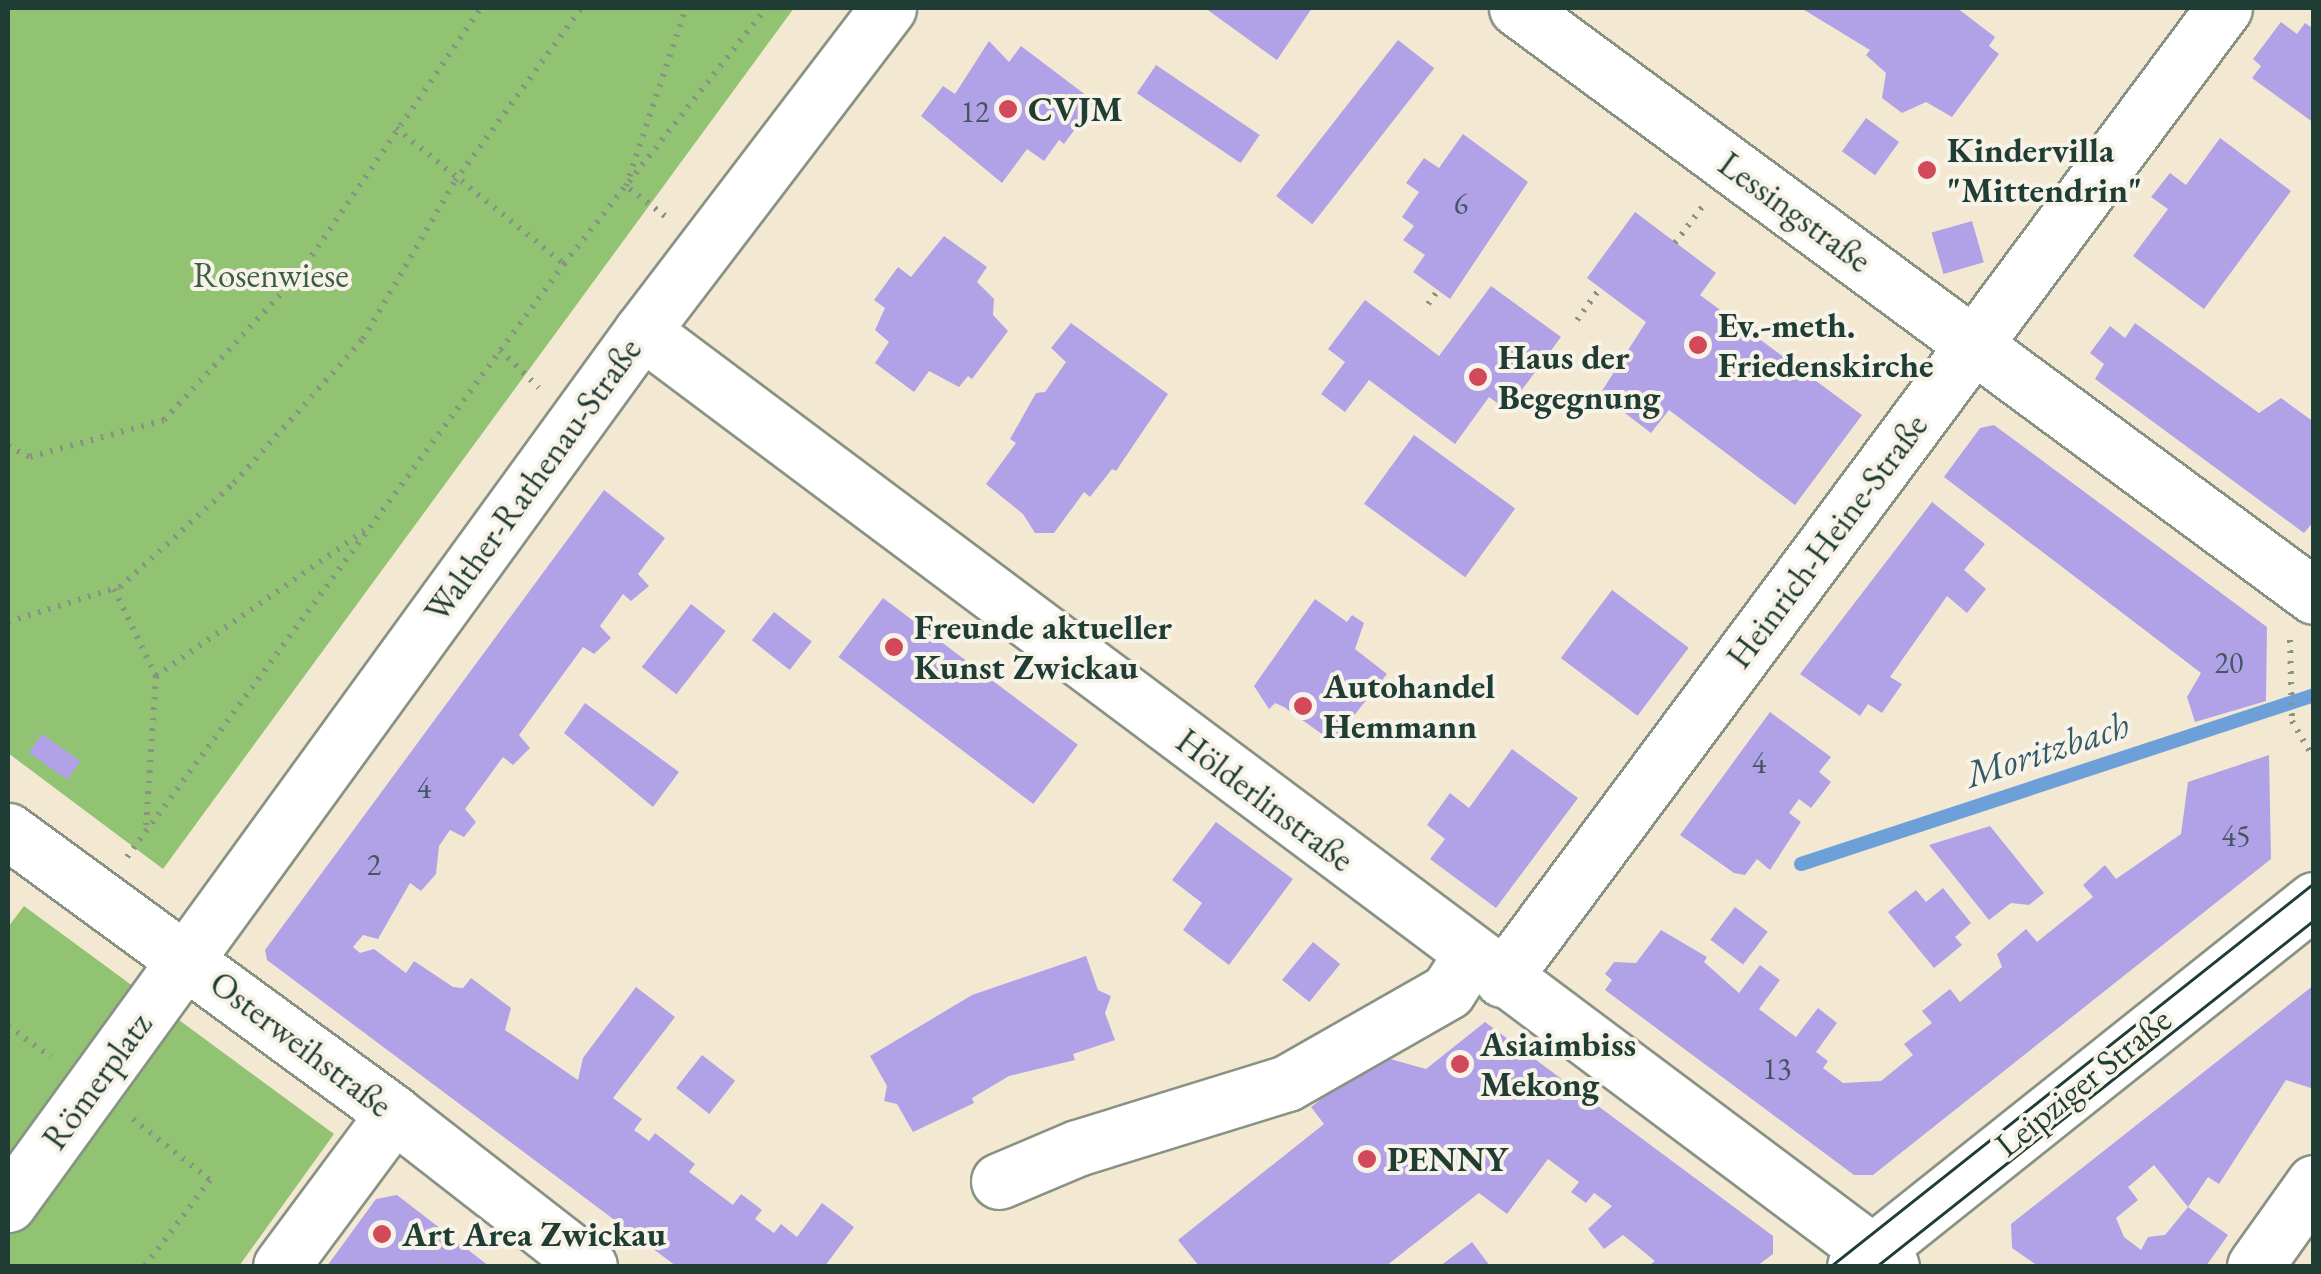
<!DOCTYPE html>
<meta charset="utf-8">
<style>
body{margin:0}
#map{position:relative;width:2321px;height:1274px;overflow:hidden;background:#f3e9d3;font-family:"EB Garamond",serif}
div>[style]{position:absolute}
.green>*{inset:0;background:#92c373}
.stream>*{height:14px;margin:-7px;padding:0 7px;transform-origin:7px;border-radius:7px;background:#6d9fd8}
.building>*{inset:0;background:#b1a2e7;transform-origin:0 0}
.path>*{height:6px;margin-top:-3px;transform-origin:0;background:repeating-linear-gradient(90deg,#899384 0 2.5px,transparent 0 10.5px)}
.roads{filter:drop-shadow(2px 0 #899384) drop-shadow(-2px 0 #899384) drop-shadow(0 2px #899384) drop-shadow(0 -2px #899384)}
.minor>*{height:55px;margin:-27.5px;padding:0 27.5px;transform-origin:27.5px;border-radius:27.5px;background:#fff}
.tram>*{height:2.5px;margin:-1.25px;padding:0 1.25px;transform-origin:1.25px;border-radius:1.25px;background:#1f3d34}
.dots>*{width:28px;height:28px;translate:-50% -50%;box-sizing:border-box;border:5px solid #f7f3e8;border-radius:50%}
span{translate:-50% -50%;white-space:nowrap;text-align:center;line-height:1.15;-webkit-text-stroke:8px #f7f3e8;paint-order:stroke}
.number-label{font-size:30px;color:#445661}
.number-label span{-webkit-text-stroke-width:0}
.poi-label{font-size:35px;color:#1f3d34;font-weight:700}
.left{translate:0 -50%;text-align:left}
.street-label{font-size:35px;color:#1f3d34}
.park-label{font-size:35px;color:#3c5e44}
.water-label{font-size:38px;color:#365a65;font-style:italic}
.frame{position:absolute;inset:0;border:10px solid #1f3d34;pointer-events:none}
</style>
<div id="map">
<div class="green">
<i style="clip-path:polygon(8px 8px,794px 8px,163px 869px,8px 753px)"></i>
<i style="clip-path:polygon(24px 906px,334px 1134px,239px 1266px,8px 1266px,8px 927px)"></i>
</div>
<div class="stream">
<i style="left:1801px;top:864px;width:540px;rotate:-18.23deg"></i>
</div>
<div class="building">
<i style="clip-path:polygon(1205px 8px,1312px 8px,1277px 60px)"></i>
<i style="clip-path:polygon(1801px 8px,1957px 8px,1995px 37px,1989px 46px,1999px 54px,1952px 117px,1926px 102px,1902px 113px,1882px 98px,1886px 73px,1866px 55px,1870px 50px)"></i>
<i style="clip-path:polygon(2281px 22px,2297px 34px,2305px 23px,2314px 29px,2314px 123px,2252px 78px,2261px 66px,2253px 59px)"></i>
<i style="left:1398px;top:40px;width:46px;height:198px;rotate:38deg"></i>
<i style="clip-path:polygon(989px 41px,1009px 62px,1021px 46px,1095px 102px,1064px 144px,1059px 140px,1044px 161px,1027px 149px,1002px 183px,921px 116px,943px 86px,955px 94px)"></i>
<i style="left:1156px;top:65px;width:125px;height:34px;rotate:34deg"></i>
<i style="left:1866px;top:118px;width:41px;height:41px;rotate:36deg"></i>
<i style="clip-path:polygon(1463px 134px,1528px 182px,1450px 299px,1413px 272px,1425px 255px,1403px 240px,1414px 226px,1402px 217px,1419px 192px,1406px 183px,1424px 158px,1439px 168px)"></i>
<i style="clip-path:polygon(2220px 138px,2291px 191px,2204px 309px,2133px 256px,2168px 209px,2151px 197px,2170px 173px,2186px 185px)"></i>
<i style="clip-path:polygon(1635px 212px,1716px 273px,1700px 295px,1862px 415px,1795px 505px,1669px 410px,1651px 433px,1600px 394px,1646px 322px,1587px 278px)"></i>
<i style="left:1972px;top:221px;width:43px;height:42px;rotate:74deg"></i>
<i style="clip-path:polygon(944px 236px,987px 267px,977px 282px,994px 299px,993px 315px,1008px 331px,972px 379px,968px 376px,959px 387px,929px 371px,914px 392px,875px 363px,889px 342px,875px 330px,885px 308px,874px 300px,898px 267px,911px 277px)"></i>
<i style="clip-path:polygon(1491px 286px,1561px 337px,1507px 410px,1489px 397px,1455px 444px,1369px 380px,1345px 412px,1321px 394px,1345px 362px,1328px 349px,1365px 300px,1439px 356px)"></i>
<i style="clip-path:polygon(1071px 323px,1168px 394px,1116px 471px,1112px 469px,1090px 497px,1084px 492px,1054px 533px,1035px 533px,1023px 514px,986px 484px,1016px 443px,1010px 439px,1036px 393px,1045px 392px,1066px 362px,1051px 348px)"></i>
<i style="clip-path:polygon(2135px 323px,2259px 413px,2281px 398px,2314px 422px,2314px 521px,2304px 533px,2095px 379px,2104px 364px,2090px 353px,2110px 326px,2125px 338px)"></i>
<i style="clip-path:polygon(1994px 425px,2267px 627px,2266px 701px,2195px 722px,2187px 697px,2201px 673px,1944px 477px,1980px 428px)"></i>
<i style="left:1414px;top:435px;width:125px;height:85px;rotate:36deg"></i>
<i style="clip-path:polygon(604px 490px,665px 538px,638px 574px,649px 586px,631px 601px,623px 594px,600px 626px,611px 638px,594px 654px,583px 647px,519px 735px,530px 748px,513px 765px,503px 757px,465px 809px,476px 822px,464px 837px,450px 830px,439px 846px,436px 874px,421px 891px,410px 883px,378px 939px,363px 935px,353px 947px,360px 953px,374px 949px,406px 973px,414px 961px,453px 987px,463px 988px,471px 978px,511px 1008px,505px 1030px,578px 1080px,583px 1058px,636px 987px,675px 1017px,613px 1098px,642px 1119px,634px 1130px,649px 1141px,655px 1133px,695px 1164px,689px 1172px,733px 1205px,741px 1194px,762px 1210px,755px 1219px,774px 1233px,781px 1224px,797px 1237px,822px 1203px,854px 1227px,825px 1266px,676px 1266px,267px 960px,265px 950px)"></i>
<i style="clip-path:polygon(1932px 502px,1985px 544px,1964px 570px,1986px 589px,1967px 613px,1947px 596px,1890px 677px,1902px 684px,1882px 713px,1868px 704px,1860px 716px,1800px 674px)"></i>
<i style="left:1612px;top:590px;width:96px;height:85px;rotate:37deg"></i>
<i style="left:883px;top:598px;width:244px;height:74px;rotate:37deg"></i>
<i style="clip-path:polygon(1315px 599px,1347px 622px,1352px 615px,1364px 623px,1355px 649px,1387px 674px,1333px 742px,1284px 707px,1275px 703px,1269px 709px,1254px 686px)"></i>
<i style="left:691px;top:604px;width:44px;height:80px;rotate:38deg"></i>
<i style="left:774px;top:612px;width:48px;height:36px;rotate:38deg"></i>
<i style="clip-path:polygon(585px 703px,679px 772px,653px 807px,564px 733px)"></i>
<i style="clip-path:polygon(1770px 712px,1831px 757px,1819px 772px,1831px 782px,1811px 808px,1799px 799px,1789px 813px,1801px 822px,1770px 870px,1757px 859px,1745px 875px,1734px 873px,1680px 835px)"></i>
<i style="left:42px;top:734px;width:47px;height:23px;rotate:35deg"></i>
<i style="clip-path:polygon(1512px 749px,1578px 798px,1496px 908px,1430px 859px,1445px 839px,1427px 825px,1450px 793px,1469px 808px)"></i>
<i style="clip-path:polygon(2269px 755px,2271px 859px,1873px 1175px,1854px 1175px,1605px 990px,1612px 980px,1605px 974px,1614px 962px,1636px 963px,1661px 930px,1707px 957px,1704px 962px,1739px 993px,1760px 965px,1780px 980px,1759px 1009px,1796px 1037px,1818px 1008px,1837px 1023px,1816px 1052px,1828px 1061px,1823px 1068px,1843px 1083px,1881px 1081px,1913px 1055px,1904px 1044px,1932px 1023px,1922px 1011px,1950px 989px,1960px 1002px,2002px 967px,1997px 954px,2026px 929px,2037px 942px,2093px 897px,2083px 885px,2105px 865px,2116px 879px,2181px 834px,2188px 782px)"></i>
<i style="clip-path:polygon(1216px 822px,1293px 879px,1229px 965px,1183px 930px,1202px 903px,1172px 880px)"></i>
<i style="clip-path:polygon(1990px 826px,2044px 893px,2029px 905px,2011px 903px,1989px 920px,1929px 845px)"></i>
<i style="clip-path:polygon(1943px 888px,1971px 923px,1955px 937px,1962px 945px,1934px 968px,1888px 912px,1916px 890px,1926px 902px)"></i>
<i style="left:1735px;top:907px;width:41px;height:41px;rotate:37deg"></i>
<i style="left:1313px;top:942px;width:35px;height:49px;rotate:39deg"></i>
<i style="clip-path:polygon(1086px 956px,1098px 990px,1111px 996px,1105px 1013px,1115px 1040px,1073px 1054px,1075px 1060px,1009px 1076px,972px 1098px,974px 1103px,913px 1132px,897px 1104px,884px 1101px,887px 1086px,870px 1056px,972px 995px)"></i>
<i style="clip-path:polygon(2314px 985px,2314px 1089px,2286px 1080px,2219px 1184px,2208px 1177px,2188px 1207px,2154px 1165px,2128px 1187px,2138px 1200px,2116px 1218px,2124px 1237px,2141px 1250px,2148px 1237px,2165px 1235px,2188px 1207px,2228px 1235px,2206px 1266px,2038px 1266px,2012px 1248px,2011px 1224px)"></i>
<i style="clip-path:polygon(1485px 1022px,1773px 1236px,1773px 1254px,1757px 1266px,1648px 1266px,1655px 1261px,1623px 1235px,1604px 1249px,1588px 1229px,1612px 1206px,1594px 1193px,1586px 1203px,1571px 1192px,1579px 1182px,1548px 1159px,1507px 1214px,1479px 1193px,1386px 1266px,1199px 1266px,1178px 1240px,1324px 1124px,1311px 1107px,1376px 1055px,1426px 1069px)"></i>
<i style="left:702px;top:1055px;width:42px;height:42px;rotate:38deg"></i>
<i style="clip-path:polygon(397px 1195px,489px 1266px,327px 1266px,376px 1199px)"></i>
<i style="clip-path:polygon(1472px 1242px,1490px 1266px,1440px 1266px)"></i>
</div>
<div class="path">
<i style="left:396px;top:128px;width:216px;rotate:39deg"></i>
<i style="left:665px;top:216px;width:49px;rotate:-142.4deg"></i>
<i style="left:626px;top:186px;width:188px;rotate:-71.4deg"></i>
<i style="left:1675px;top:243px;width:45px;rotate:-53.1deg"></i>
<i style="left:1428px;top:304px;width:17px;rotate:-54deg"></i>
<i style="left:1577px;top:320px;width:39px;rotate:-54deg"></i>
<i style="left:500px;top:350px;width:54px;rotate:44.3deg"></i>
<i style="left:8px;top:446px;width:25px;rotate:27deg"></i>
<i style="left:30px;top:457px;width:139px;rotate:-15.4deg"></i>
<i style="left:164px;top:420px;width:200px;rotate:-47.2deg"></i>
<i style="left:300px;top:273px;width:321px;rotate:-55.7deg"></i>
<i style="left:114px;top:589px;width:97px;rotate:64.2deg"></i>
<i style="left:156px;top:676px;width:152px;rotate:93.8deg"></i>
<i style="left:8px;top:622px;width:117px;rotate:-17.4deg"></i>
<i style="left:120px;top:587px;width:154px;rotate:-42.4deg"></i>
<i style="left:234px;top:483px;width:193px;rotate:-48.1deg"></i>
<i style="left:363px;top:339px;width:183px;rotate:-59.8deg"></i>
<i style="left:455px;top:181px;width:214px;rotate:-53.9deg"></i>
<i style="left:2290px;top:640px;width:81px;rotate:88.6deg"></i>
<i style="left:2292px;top:721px;width:44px;rotate:59.9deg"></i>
<i style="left:156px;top:676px;width:254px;rotate:-34.9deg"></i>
<i style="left:127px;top:857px;width:737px;rotate:-53.61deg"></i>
<i style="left:564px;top:264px;width:326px;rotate:-51.7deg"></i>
<i style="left:8px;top:1026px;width:53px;rotate:35.8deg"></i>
<i style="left:133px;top:1119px;width:98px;rotate:38.4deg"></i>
<i style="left:210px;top:1180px;width:108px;rotate:127.1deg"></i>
</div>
<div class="roads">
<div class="minor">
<i style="left:1517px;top:8px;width:990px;rotate:36.42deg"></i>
<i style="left:642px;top:331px;width:1560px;rotate:36.82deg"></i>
<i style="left:8px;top:831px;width:479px;rotate:36.2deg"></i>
<i style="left:394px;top:1114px;width:247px;rotate:37.9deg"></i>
<i style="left:1502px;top:979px;width:1210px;rotate:-53.37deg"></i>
<i style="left:999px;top:1181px;width:85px;rotate:-22.9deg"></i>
<i style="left:1077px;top:1148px;width:220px;rotate:-17.2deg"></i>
<i style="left:1287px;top:1083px;width:185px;rotate:-29.7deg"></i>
<i style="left:1448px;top:991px;width:43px;rotate:-57.4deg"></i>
<i style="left:8px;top:1204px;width:1079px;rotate:-54.01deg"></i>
<i style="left:642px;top:331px;width:406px;rotate:-52.7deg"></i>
<i style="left:281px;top:1266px;width:189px;rotate:-53.4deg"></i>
<i style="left:1855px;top:1266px;width:587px;rotate:-38.57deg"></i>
<i style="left:2255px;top:1266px;width:102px;rotate:-54.6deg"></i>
</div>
</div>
<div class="tram">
<i style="left:1831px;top:1266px;width:616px;rotate:-38.41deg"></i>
<i style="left:1877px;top:1266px;width:557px;rotate:-38.37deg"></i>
</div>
<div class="dots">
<i style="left:1008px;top:109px;background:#d1495b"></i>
<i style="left:1927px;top:170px;background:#d1495b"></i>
<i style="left:1698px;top:345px;background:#d1495b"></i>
<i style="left:1478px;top:377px;background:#d1495b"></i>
<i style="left:894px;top:647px;background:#d1495b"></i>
<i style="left:1303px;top:706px;background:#d1495b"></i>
<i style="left:1460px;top:1064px;background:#d1495b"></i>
<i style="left:1367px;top:1159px;background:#d1495b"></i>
<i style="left:382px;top:1234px;background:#d1495b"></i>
</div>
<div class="number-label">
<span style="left:975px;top:112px">12</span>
<span style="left:1461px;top:204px">6</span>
<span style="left:2229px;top:663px">20</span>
<span style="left:1759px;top:763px">4</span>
<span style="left:424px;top:788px">4</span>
<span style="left:2236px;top:836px">45</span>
<span style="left:374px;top:865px">2</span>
<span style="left:1777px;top:1069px">13</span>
</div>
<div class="poi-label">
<span class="left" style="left:1028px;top:109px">CVJM</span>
<span class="left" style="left:1947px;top:170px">Kindervilla<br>"Mittendrin"</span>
<span class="left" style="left:1718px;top:345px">Ev.-meth.<br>Friedenskirche</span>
<span class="left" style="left:1498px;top:377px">Haus der<br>Begegnung</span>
<span class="left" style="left:914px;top:647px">Freunde aktueller<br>Kunst Zwickau</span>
<span class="left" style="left:1323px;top:706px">Autohandel<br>Hemmann</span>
<span class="left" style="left:1480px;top:1064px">Asiaimbiss<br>Mekong</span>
<span class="left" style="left:1387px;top:1159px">PENNY</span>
<span class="left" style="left:402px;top:1234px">Art Area Zwickau</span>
</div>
<div class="street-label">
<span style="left:1795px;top:212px;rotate:36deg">Lessingstraße</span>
<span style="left:533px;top:480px;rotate:-54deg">Walther-Rathenau-Straße</span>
<span style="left:1827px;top:541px;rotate:-53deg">Heinrich-Heine-Straße</span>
<span style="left:1265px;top:800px;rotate:37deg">Hölderlinstraße</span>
<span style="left:301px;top:1044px;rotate:37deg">Osterweihstraße</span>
<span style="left:97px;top:1081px;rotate:-54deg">Römerplatz</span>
<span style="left:2083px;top:1082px;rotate:-39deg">Leipziger Straße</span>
</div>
<div class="park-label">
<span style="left:271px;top:275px">Rosenwiese</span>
</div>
<div class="water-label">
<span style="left:2047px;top:749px;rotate:-18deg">Moritzbach</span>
</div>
<div class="frame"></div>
</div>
